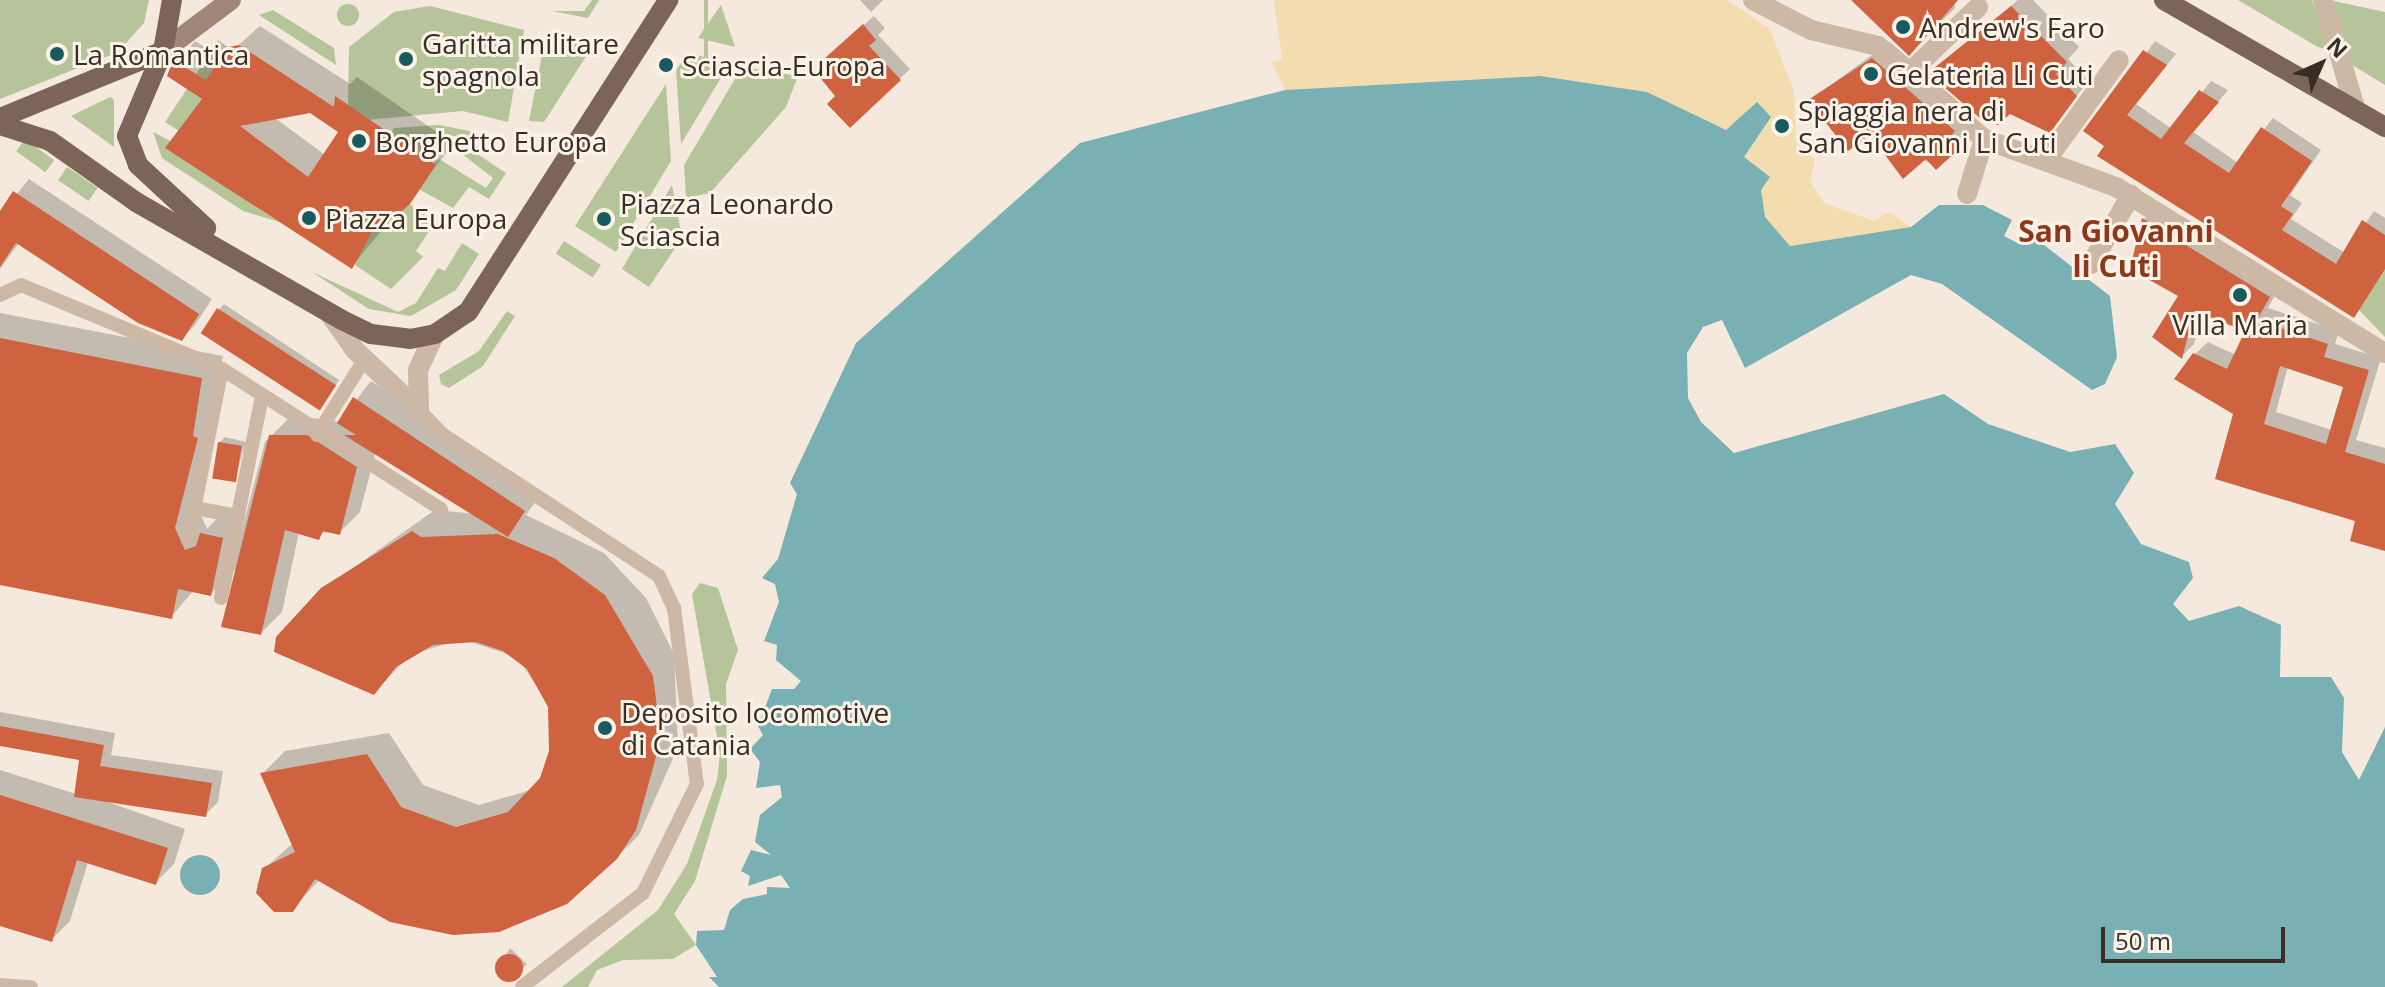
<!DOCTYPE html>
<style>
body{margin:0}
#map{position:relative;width:2385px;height:987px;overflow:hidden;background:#f4e9dc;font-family:"Open Sans",sans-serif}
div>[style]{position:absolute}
.green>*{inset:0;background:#b6c49a;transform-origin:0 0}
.round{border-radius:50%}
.sand>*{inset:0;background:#f2dcb0}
.water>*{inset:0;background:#78b0b3}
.shadow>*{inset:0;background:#0003}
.building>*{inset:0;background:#cf623f;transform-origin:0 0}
.service>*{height:14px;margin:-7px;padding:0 7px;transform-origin:7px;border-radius:7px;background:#cdb8a6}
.pedestrian>*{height:20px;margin:-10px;padding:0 10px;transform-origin:10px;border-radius:10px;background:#cdb8a6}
.minor>*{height:20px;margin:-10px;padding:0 10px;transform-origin:10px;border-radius:10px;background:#cdb8a6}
.secondary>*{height:20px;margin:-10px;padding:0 10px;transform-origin:10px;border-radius:10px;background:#a18777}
.primary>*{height:20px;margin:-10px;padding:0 10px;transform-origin:10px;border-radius:10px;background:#7c6458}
.dots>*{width:22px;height:22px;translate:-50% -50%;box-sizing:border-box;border:4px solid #fbf3e8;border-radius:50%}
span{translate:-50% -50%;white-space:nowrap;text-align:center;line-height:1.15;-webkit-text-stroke:6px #fbf3e8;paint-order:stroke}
.poi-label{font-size:28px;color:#392d28}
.left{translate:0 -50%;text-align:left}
.neighbourhood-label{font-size:30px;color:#8e371a;font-weight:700}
.north{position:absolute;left:2281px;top:24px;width:80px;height:80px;-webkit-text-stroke:6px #fbf3e8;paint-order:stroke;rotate:45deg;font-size:22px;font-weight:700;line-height:32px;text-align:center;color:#392d28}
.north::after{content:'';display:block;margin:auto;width:28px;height:36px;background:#392d28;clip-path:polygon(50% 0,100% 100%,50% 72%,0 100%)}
.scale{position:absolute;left:2101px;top:927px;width:184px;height:36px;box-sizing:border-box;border:4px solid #392d28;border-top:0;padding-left:10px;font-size:24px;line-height:28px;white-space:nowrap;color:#392d28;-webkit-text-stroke:6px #fbf3e8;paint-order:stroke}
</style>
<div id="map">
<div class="green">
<i style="clip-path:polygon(0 0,149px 0,144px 23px,118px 52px,0 99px)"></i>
<i style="clip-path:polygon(592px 0,599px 0,588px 18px,552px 11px,584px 11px)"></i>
<i style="left:704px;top:0;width:4px;height:64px"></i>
<i style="clip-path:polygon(2238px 0,2312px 0,2332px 53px,2316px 46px)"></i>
<i style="clip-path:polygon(2329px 0,2385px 12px,2385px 85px,2349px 63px)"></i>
<i class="round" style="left:337px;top:4px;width:22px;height:22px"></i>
<i style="clip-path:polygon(721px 5px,735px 47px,698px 38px)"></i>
<i style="clip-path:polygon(430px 6px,524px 30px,508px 122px,463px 111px,366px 120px,348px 106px,349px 47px,394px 12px)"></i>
<i style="clip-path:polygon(273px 10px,334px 48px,336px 65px,259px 15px)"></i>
<i style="clip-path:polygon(554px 33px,596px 41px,544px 122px,529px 121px,545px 40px)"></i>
<i style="clip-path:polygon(218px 40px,228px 47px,214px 85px,196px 74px)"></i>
<i style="clip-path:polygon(688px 53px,730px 63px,681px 144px,676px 70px)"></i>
<i style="clip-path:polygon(742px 67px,798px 76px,786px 107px,710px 193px,686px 198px,684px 165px)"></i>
<i style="clip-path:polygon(666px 84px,671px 161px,616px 252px,575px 226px)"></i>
<i style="clip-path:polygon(187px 89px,206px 102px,195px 141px,165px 122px)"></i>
<i style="clip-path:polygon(110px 97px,114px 100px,114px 147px,71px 116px)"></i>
<i style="clip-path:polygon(439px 125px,470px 131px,490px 141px,439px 134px,423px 157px,390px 135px,394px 128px)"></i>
<i style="clip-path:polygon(153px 132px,366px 243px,372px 232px,333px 195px,383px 227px,408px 203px,435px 222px,416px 251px,423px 257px,391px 289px,170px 142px,166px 148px,279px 222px,243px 211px,162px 158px)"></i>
<i style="left:25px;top:139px;width:36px;height:15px;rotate:36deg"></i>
<i style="clip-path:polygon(445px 141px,462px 144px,506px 173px,489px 199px,469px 187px,453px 208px,406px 182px,439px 159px,486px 188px,493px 178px)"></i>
<i style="left:67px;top:167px;width:37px;height:16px;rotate:34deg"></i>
<i style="clip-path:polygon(672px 185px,682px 238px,649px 287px,622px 269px)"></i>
<i style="left:564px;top:241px;width:44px;height:15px;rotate:33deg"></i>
<i style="clip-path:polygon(462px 243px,479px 254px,456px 290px,411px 316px,369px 309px,312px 272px,398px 312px,416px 303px,438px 268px,445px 271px)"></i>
<i style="clip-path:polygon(2385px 260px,2385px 337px,2357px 308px)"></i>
<i style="clip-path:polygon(507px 311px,515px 316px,483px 366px,449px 388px,441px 384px,439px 375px,479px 351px)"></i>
<i style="clip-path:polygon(700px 583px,718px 588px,738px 650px,726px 684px,727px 776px,695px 881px,674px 914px,696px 945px,673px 959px,623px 960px,597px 970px,588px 987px,562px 987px,658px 910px,687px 864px,717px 780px,720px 754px,692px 594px)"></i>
</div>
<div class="sand">
<i style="clip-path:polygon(1274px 0,1727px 0,1770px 29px,1794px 92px,1796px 143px,1815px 160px,1810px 181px,1824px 203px,1874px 221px,1889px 212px,1911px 227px,1790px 246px,1765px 217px,1744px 157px,1770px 117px,1726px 130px,1647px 92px,1540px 76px,1285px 90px,1272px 62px,1282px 59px)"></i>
</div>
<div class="water">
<i style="clip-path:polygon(1540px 76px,1647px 92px,1726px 130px,1757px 102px,1771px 117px,1744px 157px,1770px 177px,1761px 190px,1765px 217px,1790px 246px,1911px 227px,1939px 205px,1983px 205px,2012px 220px,2004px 236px,2021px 245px,2031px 235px,2110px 296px,2117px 357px,2105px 384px,2092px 390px,1942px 284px,1911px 275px,1745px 368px,1722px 320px,1703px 327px,1687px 353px,1688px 398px,1701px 422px,1734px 453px,1944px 394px,1988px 424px,2070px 452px,2115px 444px,2134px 473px,2115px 504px,2141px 544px,2189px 562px,2193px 578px,2173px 604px,2189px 621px,2239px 606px,2281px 625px,2280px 677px,2331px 677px,2344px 698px,2342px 752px,2359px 780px,2385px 727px,2385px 987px,719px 987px,709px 977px,717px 977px,696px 945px,697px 931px,724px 930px,730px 910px,743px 899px,767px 894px,767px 887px,790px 888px,781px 875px,748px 886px,750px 876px,741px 871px,751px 850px,771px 855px,755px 842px,760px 815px,782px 797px,780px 785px,756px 788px,760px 762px,750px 749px,763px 735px,758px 726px,772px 689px,794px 689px,801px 681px,776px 660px,777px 645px,764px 641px,779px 602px,775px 584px,762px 578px,778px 559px,797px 494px,790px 483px,856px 343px,1080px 143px,1285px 90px)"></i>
<i class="round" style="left:180px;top:855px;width:40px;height:40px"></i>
</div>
<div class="shadow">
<i style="clip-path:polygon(860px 0,883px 0,871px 12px)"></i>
<i style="clip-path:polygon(1855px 0,1954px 0,1955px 8px,1909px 53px)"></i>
<i style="clip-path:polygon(2018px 0,2033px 0,2079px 47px,2068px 59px,2089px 81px,2049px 130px,1931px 73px)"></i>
<i style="clip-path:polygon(874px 16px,885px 28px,878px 35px,910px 69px,850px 125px,832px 63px,838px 48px)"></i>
<i style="clip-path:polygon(evenodd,260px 26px,350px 84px,357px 77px,454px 144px,352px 266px,204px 99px,169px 75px,195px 41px,223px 59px,260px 26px,311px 111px,341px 132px,325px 155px,275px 118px,311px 111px)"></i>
<i style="clip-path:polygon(2155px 41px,2176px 54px,2136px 104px,2172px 129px,2211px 81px,2228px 90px,2193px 132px,2238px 163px,2273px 118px,2321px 150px,2290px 195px,2302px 203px,2291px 219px,2345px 253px,2374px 211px,2385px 218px,2385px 268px,2354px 316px,2100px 156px,2107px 146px,2089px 133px)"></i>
<i style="clip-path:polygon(1890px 42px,1971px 113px,1966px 118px,1976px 130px,1937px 167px,1810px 100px)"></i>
<i style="clip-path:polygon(29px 179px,212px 299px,195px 325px,181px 339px,19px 243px,0 269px,0 215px)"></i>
<i style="clip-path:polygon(evenodd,2156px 207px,2281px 284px,2268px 308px,2339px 331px,2335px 344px,2381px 358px,2356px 440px,2385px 448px,2385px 549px,2235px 413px,2195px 354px,2208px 342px,2236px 355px,2248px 330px,2202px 312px,2194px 344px,2181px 357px,2181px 295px,2144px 219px,2156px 207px,2288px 366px,2345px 385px,2332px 430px,2276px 412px,2288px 366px)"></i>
<i style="clip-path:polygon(224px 304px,339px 380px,320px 409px,219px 309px)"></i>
<i style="clip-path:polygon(0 313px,223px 356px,196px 505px,207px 529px,223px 512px,244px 517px,236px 553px,265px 442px,292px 415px,339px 422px,371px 381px,541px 494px,526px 515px,604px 553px,646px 598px,674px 654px,678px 747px,639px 835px,616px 858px,320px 879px,292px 910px,262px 900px,257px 884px,264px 869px,293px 843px,263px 773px,285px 751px,389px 733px,423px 785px,479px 805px,531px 790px,542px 779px,551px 751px,550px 706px,517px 657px,461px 639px,410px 655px,374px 693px,323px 589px,435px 510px,477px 514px,377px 447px,360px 512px,339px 533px,299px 532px,282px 612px,261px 633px,237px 568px,211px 594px,194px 590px,171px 617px,0 583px)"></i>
<i style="clip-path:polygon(225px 437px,246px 442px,234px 481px,220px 442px)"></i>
<i style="clip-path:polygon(0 712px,115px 733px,111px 755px,223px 771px,218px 802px,205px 815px,99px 799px,185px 829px,174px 864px,155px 883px,88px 862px,70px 921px,51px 940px,0 924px,0 770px,76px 794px,81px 758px,0 744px)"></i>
<i style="clip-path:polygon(510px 948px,527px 964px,512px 980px,498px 969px)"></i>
</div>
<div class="building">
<i style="clip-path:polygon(1851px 0,1958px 0,1909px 56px)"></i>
<i style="clip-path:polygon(2011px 6px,2067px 62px,2056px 74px,2077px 96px,2050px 133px,2010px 114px,1998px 125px,1981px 119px,1928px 73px)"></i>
<i style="clip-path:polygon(863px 24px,876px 40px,869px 46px,901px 80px,850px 128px,827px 104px,835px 96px,817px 74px,830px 64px,825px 58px)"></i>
<i style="clip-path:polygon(evenodd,239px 45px,334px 107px,335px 96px,436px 165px,410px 204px,383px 227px,377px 223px,352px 269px,165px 148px,202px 99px,167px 76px,173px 60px,206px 80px,228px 47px,239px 45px,310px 113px,338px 132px,308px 177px,240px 126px,310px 113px)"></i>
<i style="clip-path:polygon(2143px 50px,2167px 65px,2127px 115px,2161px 139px,2199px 90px,2219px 102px,2184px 143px,2229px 173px,2261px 127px,2312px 161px,2281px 206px,2293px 214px,2282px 230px,2336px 264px,2362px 220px,2385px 235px,2385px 269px,2354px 318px,2097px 156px,2104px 146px,2083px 131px)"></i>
<i style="clip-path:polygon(1872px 58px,1955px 131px,1950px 137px,1960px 148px,1936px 170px,1926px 159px,1903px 179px,1870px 135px,1848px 151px,1808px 100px)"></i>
<i style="clip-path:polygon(13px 191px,199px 314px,182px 341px,138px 323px,16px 243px,0 267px,0 211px)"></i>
<i style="clip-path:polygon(evenodd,2142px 218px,2270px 297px,2257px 320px,2328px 344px,2324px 357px,2369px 370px,2345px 452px,2385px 464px,2385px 551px,2350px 541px,2355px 521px,2215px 479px,2233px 414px,2174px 379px,2193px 353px,2227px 369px,2245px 331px,2194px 311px,2182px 359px,2152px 337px,2178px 296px,2130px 269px,2142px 218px,2280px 366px,2343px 387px,2326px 444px,2264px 424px,2280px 366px)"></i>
<i style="left:217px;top:308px;width:142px;height:30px;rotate:33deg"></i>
<i style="clip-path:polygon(0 338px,202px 378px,193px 436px,198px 438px,175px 528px,185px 550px,196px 546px,200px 533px,223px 538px,211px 596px,178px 589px,172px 619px,0 585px)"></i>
<i style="clip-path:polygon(353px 397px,525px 511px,508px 537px,344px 435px,356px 435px,337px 423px)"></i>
<i style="clip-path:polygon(269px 435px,307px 435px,357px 467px,340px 535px,323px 531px,319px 540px,285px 530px,261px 635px,221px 627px)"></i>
<i style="left:218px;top:442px;width:24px;height:37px;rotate:9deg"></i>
<i style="clip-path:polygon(412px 531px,421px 537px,498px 534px,554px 558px,605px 595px,653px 676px,661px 738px,636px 830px,617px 859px,567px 904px,499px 932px,453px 935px,390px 922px,315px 879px,293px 912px,274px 912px,256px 893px,262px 868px,295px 852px,260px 773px,367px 754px,401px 807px,456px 827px,508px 812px,540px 778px,549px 751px,548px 707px,527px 669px,503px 651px,476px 642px,433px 645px,396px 667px,374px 695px,274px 652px,276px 637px,321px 588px)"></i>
<i style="clip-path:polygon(0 726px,104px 745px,100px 766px,212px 783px,206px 817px,74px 797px,79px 760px,0 746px)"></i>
<i style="clip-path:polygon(0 795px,168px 848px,156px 885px,77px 860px,52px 942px,0 926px)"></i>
<i class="round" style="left:495px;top:954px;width:28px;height:28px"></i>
</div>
<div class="service">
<i style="left:0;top:295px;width:23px;rotate:-25deg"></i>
<i style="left:21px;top:285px;width:218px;rotate:22.7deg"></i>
<i style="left:222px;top:369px;width:260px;rotate:32.6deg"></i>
<i style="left:419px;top:410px;width:33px;rotate:46deg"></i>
<i style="left:442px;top:434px;width:259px;rotate:33.2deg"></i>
<i style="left:659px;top:576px;width:35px;rotate:65deg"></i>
<i style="left:674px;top:608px;width:177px;rotate:82.6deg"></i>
<i style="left:697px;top:784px;width:122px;rotate:116.4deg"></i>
<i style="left:643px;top:893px;width:153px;rotate:142.2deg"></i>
<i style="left:317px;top:435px;width:89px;rotate:-57.9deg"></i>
<i style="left:195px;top:508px;width:44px;rotate:10.5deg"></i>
<i style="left:188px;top:540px;width:174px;rotate:-78.8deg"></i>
<i style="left:221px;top:598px;width:205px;rotate:-78.5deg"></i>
<i style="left:0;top:985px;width:31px;rotate:4deg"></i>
</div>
<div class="pedestrian">
<i style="left:1753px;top:0;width:65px;rotate:27.3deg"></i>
<i style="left:1811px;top:30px;width:69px;rotate:13.4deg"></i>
<i style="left:1878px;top:46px;width:141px;rotate:41.3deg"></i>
<i style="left:1984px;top:139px;width:140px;rotate:20deg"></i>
<i style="left:2116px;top:187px;width:316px;rotate:31.7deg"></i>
<i style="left:1908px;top:74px;width:97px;rotate:-43.7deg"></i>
<i style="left:2047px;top:159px;width:122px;rotate:-54deg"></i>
<i style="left:1967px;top:194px;width:58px;rotate:-72.8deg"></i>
<i style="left:2091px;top:264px;width:80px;rotate:-59.9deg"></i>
</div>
<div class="minor">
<i style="left:2323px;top:0;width:116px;rotate:73.4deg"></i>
<i style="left:329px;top:313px;width:45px;rotate:54.9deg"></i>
<i style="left:355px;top:350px;width:88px;rotate:43.2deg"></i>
<i style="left:419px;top:410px;width:40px;rotate:-91.4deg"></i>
<i style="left:418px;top:370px;width:40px;rotate:-65deg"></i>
</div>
<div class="secondary">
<i style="left:163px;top:51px;width:85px;rotate:-36.9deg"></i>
</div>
<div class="primary">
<i style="left:172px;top:0;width:52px;rotate:100deg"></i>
<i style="left:163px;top:51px;width:92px;rotate:113deg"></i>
<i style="left:127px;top:136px;width:31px;rotate:69deg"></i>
<i style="left:138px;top:165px;width:93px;rotate:42.8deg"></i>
<i style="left:2164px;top:0;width:255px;rotate:29.9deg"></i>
<i style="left:0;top:118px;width:176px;rotate:-22.3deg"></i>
<i style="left:0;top:125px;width:52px;rotate:17.7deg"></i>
<i style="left:50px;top:141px;width:105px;rotate:35.3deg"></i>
<i style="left:136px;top:202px;width:237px;rotate:29.8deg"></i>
<i style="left:342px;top:320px;width:32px;rotate:26deg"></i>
<i style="left:371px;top:334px;width:39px;rotate:7deg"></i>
<i style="left:410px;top:339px;width:25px;rotate:-11deg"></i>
<i style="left:435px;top:334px;width:40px;rotate:-34deg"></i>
<i style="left:468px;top:312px;width:371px;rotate:-57.3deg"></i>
</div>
<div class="dots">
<i style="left:1903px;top:27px;background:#1a595e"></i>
<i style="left:57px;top:54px;background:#1a595e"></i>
<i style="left:406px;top:59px;background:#1a595e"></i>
<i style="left:666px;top:65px;background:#1a595e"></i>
<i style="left:1871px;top:74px;background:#1a595e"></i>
<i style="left:1782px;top:126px;background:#1a595e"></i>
<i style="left:359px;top:141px;background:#1a595e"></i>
<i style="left:309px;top:218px;background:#1a595e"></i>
<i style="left:604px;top:219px;background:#1a595e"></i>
<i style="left:2240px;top:295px;background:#1a595e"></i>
<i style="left:605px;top:728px;background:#1a595e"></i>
</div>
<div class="poi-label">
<span class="left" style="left:1919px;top:27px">Andrew's Faro</span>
<span class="left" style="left:422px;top:59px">Garitta militare<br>spagnola</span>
<span class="left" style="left:73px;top:54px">La Romantica</span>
<span class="left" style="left:682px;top:65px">Sciascia-Europa</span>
<span class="left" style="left:1887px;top:74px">Gelateria Li Cuti</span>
<span class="left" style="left:1798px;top:126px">Spiaggia nera di<br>San Giovanni Li Cuti</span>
<span class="left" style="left:375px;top:141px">Borghetto Europa</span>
<span class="left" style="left:620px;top:219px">Piazza Leonardo<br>Sciascia</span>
<span class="left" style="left:325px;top:218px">Piazza Europa</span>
<span style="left:2240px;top:324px">Villa Maria</span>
<span class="left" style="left:621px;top:728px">Deposito locomotive<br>di Catania</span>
</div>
<div class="neighbourhood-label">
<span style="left:2116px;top:248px">San Giovanni<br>li Cuti</span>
</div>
<div class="north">N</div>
<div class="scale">50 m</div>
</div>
